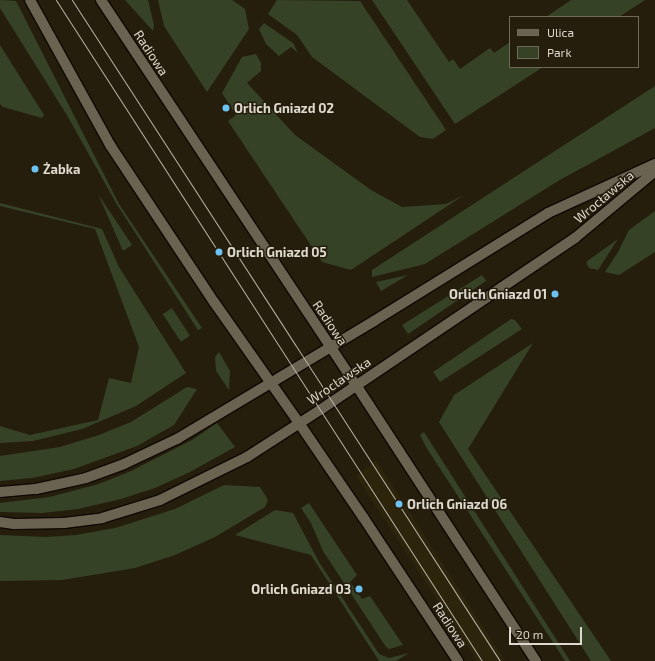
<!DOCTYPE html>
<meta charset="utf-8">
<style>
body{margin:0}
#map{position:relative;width:655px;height:661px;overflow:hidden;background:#251e0d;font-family:"Exo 2",sans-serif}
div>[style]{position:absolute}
.built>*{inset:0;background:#2d240c}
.green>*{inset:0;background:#364226;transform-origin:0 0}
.roads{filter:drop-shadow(1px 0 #0e0800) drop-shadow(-1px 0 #0e0800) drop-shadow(0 1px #0e0800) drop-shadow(0 -1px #0e0800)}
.minor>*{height:10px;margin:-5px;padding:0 5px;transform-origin:5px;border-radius:5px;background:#6b6351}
.tram>*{height:1px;margin:-0.5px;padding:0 0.5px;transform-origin:0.5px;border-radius:0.5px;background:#bab6aa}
.dots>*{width:11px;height:11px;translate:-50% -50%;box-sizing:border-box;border:2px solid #251e0d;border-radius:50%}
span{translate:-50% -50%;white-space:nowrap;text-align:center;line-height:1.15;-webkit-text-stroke:3px #251e0d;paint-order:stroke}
.street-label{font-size:13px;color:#ddd9ce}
.poi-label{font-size:13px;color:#ddd9ce;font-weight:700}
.left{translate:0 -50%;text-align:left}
.right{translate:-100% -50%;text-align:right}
.legend{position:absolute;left:509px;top:16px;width:130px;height:52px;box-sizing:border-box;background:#251e0d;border:1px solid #6f695a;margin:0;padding:5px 7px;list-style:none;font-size:12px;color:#ddd9ce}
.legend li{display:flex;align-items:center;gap:8px;height:20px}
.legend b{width:20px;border:1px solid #6f695a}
.scale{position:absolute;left:509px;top:627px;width:73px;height:18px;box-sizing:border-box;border:2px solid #ddd9ce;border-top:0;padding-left:5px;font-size:12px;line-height:14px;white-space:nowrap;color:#ddd9ce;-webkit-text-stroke:3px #251e0d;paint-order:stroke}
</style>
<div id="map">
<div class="built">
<i style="clip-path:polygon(376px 460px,505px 661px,477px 661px,356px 476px)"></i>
</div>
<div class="green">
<i style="clip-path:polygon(0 0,16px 1px,119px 204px,202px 328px,198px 330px,116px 203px,68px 117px,0 8px)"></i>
<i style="clip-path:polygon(125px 0,148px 0,154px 25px,153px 31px)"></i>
<i style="clip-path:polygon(158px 0,232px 0,245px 9px,249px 29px,207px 92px,164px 26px)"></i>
<i style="clip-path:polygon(277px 0,360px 1px,446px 130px,433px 139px,420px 137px,312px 57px,297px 35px,268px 14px)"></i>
<i style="clip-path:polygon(372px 0,407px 0,449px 62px,453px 59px,460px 69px,490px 48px,494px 53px,510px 42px,510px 67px,543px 67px,455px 124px)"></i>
<i style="clip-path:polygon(571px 0,645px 0,619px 17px,546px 17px)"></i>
<i style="clip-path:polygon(264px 23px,293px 43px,298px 53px,291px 47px,279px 56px,266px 44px,259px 29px)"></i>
<i style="clip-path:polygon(0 45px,44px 115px,42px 118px,3px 107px,0 104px)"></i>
<i style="clip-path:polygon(256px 54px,261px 63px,261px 71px,247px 83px,295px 135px,371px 190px,402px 207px,446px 204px,464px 195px,351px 270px,322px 262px,228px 121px,236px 115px,222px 93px,242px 57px)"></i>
<i style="clip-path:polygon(655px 86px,655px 128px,558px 181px,425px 264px,372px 277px,372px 270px)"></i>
<i style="clip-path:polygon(98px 194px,132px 245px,123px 251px)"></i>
<i style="clip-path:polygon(0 203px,102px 229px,119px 267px,186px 373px,136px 406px,82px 429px,33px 441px,0 443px,0 426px,30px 435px,98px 420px,109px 378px,131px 383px,139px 347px,95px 229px,0 206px)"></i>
<i style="clip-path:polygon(655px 211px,655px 252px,619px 275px,605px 272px,618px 252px,629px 230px)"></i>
<i style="clip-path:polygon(618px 239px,598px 270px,589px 268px,586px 262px)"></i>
<i style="clip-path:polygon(408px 275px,381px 291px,376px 282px)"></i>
<i style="clip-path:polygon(482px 275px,486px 281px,408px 334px,402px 325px)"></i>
<i style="left:172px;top:308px;width:33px;height:11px;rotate:57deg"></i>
<i style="clip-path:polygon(511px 319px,515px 320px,522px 329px,440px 382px,433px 372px)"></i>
<i style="clip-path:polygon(533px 343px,468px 449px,611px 661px,591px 661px,439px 422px,454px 395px)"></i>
<i style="clip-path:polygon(219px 352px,230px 371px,229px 390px,216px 371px,215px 357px)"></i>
<i style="clip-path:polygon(187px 387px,197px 389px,174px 425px,137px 446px,74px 469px,32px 478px,0 481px,0 456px,60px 447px,99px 435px,131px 422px)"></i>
<i style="clip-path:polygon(217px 423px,235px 447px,190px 472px,155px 488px,121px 499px,78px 509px,42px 513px,0 512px,0 503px,49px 497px,99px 484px,131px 471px,192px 440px)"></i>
<i style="clip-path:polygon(424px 432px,570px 661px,565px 661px,426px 447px,420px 435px)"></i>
<i style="clip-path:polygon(224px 485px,260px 487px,268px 500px,265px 507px,215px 537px,175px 555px,135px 568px,62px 580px,0 581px,0 535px,46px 537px,76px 535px,115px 528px,175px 509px)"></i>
<i style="clip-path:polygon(309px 503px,357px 575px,350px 582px,362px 599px,370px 596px,403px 645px,389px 649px,386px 647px,323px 551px,311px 523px,301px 508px)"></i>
<i style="clip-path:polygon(275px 510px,293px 513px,319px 562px,379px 654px,389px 658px,409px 653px,396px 661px,379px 661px,311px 555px,235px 535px)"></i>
</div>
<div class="roads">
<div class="minor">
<i style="left:30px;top:0;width:166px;rotate:61.1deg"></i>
<i style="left:110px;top:145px;width:188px;rotate:56.5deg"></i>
<i style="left:214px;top:302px;width:148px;rotate:54.9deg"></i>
<i style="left:299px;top:423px;width:114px;rotate:55.8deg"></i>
<i style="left:363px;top:517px;width:173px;rotate:56.6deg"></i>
<i style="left:101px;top:0;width:462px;rotate:56.5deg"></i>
<i style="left:356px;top:385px;width:330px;rotate:56.9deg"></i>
<i style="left:0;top:492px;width:36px;rotate:-5deg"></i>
<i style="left:36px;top:489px;width:51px;rotate:-12.4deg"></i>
<i style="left:86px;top:478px;width:40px;rotate:-20.2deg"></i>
<i style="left:124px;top:464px;width:59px;rotate:-25.3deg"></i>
<i style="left:177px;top:439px;width:230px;rotate:-30.9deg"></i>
<i style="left:374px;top:321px;width:205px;rotate:-31.8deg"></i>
<i style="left:548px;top:213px;width:118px;rotate:-24.6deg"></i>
<i style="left:0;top:522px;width:14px;rotate:8deg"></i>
<i style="left:14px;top:524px;width:50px;rotate:-1.1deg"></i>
<i style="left:64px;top:523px;width:38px;rotate:-7deg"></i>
<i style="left:102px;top:518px;width:61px;rotate:-17.2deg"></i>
<i style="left:160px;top:500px;width:97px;rotate:-26.3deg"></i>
<i style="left:247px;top:457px;width:87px;rotate:-32.8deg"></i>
<i style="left:320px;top:410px;width:308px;rotate:-34deg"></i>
<i style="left:575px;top:238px;width:104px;rotate:-39.9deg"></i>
</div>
</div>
<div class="tram">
<i style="left:56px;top:0;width:786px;rotate:57.2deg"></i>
<i style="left:72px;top:0;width:787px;rotate:57.08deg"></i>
</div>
<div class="dots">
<i style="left:226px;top:108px;background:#6cc3f2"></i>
<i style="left:35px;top:169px;background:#6cc3f2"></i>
<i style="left:219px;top:252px;background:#6cc3f2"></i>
<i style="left:555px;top:294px;background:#6cc3f2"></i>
<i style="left:399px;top:504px;background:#6cc3f2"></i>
<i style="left:359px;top:589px;background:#6cc3f2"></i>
</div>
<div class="street-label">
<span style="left:151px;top:53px;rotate:57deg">Radiowa</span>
<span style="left:604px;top:197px;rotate:-40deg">Wrocławska</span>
<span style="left:330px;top:323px;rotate:56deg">Radiowa</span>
<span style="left:339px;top:381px;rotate:-34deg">Wrocławska</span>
<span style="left:450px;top:625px;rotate:57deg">Radiowa</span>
</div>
<div class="poi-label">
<span class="left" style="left:234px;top:108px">Orlich Gniazd 02</span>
<span class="left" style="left:43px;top:169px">Żabka</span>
<span class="left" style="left:227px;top:252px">Orlich Gniazd 05</span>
<span class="right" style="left:547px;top:294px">Orlich Gniazd 01</span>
<span class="left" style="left:407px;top:504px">Orlich Gniazd 06</span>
<span class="right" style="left:351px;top:589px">Orlich Gniazd 03</span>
</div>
<ul class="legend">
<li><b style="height:5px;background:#6b6351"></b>Ulica</li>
<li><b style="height:11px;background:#364226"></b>Park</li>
</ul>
<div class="scale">20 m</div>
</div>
